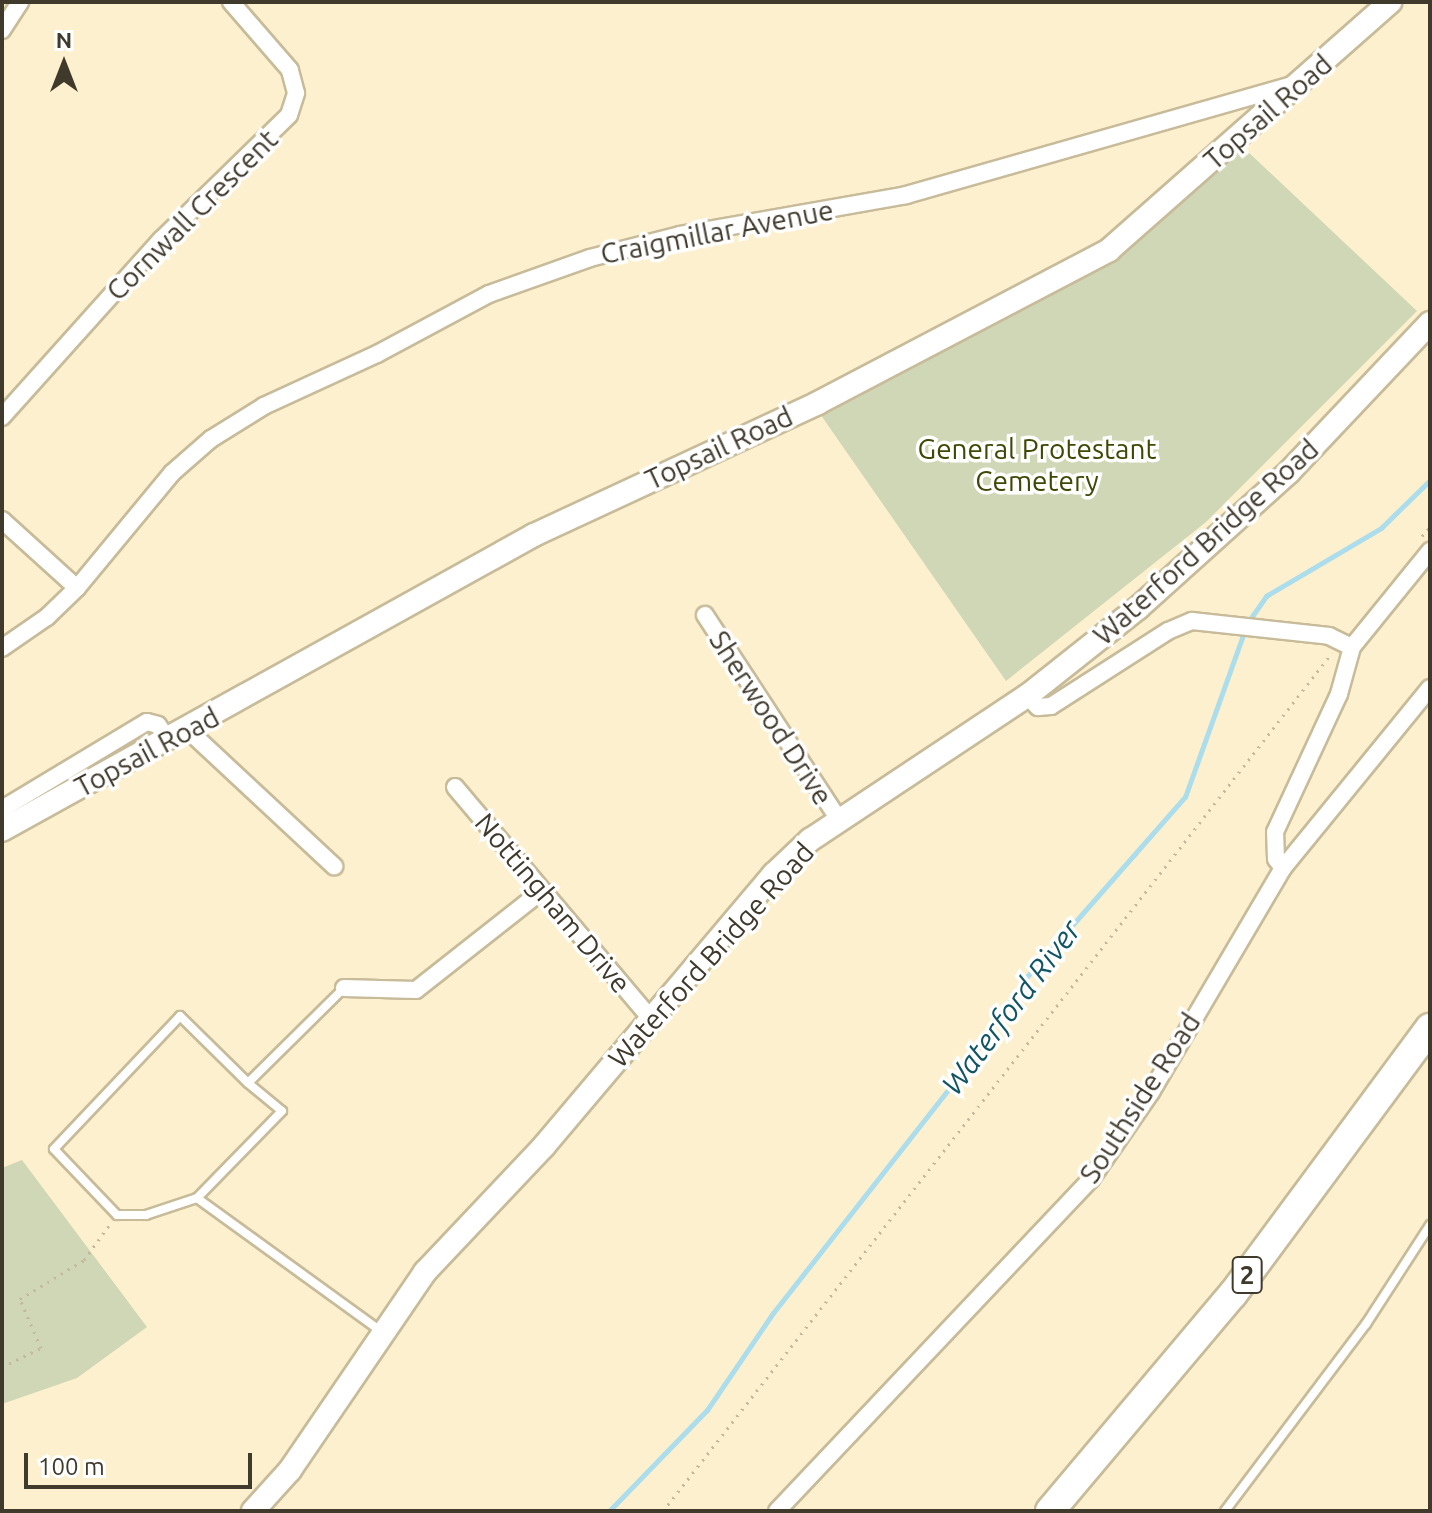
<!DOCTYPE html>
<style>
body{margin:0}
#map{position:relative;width:1432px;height:1513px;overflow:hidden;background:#fdf0ce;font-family:Ubuntu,sans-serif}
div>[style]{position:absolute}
.green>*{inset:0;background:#d0d7b6}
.stream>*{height:5px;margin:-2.5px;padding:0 2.5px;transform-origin:2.5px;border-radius:2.5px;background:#abddec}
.path>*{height:3px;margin-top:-1.5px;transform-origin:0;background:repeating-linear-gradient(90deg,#c3b89c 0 2px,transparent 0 8px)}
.roads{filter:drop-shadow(2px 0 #c7bb9a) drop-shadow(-2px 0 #c7bb9a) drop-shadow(0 2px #c7bb9a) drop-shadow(0 -2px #c7bb9a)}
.lane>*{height:8px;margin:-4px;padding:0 4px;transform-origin:4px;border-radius:4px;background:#fff}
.street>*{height:16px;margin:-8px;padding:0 8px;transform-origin:8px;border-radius:8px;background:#fff}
.secondary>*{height:22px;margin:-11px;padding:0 11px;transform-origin:11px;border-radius:11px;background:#fff}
.highway>*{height:28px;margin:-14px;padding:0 14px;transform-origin:14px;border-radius:14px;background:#fff}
span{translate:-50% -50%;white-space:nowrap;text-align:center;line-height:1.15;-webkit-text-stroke:7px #fff;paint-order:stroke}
.shield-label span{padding:2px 6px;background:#fff;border:2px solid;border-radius:6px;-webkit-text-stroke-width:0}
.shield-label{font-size:26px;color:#403a2d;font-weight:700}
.street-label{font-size:28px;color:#403a2d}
.park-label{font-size:28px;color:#3f4804}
.water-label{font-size:30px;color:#115565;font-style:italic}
.frame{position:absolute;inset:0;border:4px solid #403a2d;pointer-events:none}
.north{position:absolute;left:24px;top:24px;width:80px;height:80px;-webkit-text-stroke:6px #fff;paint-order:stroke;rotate:0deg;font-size:22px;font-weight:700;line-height:32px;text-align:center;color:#403a2d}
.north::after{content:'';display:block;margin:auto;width:28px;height:36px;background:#403a2d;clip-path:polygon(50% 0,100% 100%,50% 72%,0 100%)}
.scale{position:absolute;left:24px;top:1453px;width:228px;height:36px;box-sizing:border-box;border:4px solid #403a2d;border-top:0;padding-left:10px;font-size:24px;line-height:28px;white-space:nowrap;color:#403a2d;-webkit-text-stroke:6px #fff;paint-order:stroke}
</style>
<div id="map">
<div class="green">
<i style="clip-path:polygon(1245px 149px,1417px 311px,1206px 522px,1006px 681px,818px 411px,1117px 257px)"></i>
<i style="clip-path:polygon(22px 1160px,147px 1327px,77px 1378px,2px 1404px,2px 1168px)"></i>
</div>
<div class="stream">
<i style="left:1248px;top:622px;width:32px;rotate:-55deg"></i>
<i style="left:1266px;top:596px;width:134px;rotate:-30.6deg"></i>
<i style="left:1381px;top:528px;width:69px;rotate:-44.4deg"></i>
<i style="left:609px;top:1511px;width:141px;rotate:-45.9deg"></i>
<i style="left:707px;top:1410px;width:117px;rotate:-55.8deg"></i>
<i style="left:773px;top:1313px;width:310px;rotate:-51.9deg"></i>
<i style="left:964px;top:1069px;width:107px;rotate:-56deg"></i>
<i style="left:1024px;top:980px;width:244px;rotate:-48.7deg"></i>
<i style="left:1185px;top:797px;width:175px;rotate:-70.3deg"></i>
</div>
<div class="path">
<i style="left:1422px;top:536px;width:12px;rotate:-48deg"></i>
<i style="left:2px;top:1367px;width:43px;rotate:-26deg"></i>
<i style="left:41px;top:1348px;width:53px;rotate:-113.2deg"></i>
<i style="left:20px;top:1299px;width:75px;rotate:-31.4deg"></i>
<i style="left:84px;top:1260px;width:44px;rotate:-54.2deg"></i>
<i style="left:663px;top:1511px;width:1088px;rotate:-52.06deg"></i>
</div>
<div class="roads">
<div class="lane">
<i style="left:344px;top:988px;width:135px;rotate:135.3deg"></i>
<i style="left:248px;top:1083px;width:44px;rotate:39.5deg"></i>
<i style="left:282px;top:1111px;width:122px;rotate:134.3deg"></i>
<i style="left:197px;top:1198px;width:228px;rotate:35.9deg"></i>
<i style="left:197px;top:1198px;width:54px;rotate:161.6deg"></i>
<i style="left:146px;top:1215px;width:29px;rotate:180deg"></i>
<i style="left:117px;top:1215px;width:91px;rotate:-133.7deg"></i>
<i style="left:54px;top:1149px;width:183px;rotate:-46.5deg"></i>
<i style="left:180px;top:1016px;width:95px;rotate:44.6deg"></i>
<i style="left:1225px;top:1511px;width:234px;rotate:-53deg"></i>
<i style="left:1366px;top:1324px;width:118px;rotate:-57.1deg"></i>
</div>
<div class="street">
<i style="left:2px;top:30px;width:33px;rotate:-57deg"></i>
<i style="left:2px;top:417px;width:238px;rotate:-48.1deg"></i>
<i style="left:161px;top:240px;width:179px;rotate:-44.3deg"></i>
<i style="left:289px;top:115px;width:23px;rotate:-72deg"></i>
<i style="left:296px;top:93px;width:24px;rotate:-105deg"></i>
<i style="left:290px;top:70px;width:90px;rotate:-130.9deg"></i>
<i style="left:2px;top:520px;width:101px;rotate:42.2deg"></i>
<i style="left:705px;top:615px;width:245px;rotate:56.8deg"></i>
<i style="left:1352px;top:647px;width:124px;rotate:-50.9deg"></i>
<i style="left:2px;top:648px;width:55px;rotate:-34.6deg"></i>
<i style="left:47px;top:617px;width:42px;rotate:-44deg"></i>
<i style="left:77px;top:588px;width:149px;rotate:-50.4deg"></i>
<i style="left:172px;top:473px;width:52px;rotate:-41.1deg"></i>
<i style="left:211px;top:439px;width:62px;rotate:-31.9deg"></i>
<i style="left:264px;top:406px;width:124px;rotate:-24.7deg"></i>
<i style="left:377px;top:354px;width:127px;rotate:-28.2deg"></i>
<i style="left:489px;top:294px;width:107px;rotate:-19.6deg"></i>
<i style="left:590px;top:258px;width:93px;rotate:-14.3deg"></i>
<i style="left:680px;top:235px;width:230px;rotate:-10deg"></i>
<i style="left:906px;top:195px;width:402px;rotate:-15.9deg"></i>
<i style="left:1027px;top:696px;width:16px;rotate:45deg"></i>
<i style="left:1038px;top:707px;width:13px;rotate:-4deg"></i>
<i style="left:1051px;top:706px;width:139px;rotate:-32.7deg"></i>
<i style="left:1168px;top:631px;width:26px;rotate:-23deg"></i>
<i style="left:1192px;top:621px;width:138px;rotate:6.2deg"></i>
<i style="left:1329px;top:636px;width:25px;rotate:26deg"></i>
<i style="left:188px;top:730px;width:200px;rotate:43deg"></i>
<i style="left:455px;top:787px;width:305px;rotate:49.8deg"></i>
<i style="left:2px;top:809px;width:169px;rotate:-31deg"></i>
<i style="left:147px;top:722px;width:11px;rotate:15deg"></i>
<i style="left:158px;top:725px;width:18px;rotate:56deg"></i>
<i style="left:1283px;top:868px;width:11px;rotate:-128deg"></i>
<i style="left:1276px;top:859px;width:27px;rotate:-92deg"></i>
<i style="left:1275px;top:832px;width:152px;rotate:-65.1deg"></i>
<i style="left:1339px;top:694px;width:49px;rotate:-74.5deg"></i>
<i style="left:344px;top:988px;width:72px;rotate:1.6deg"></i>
<i style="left:416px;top:990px;width:160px;rotate:-38.2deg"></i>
<i style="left:777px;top:1511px;width:457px;rotate:-46.6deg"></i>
<i style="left:1091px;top:1179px;width:106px;rotate:-55.4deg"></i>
<i style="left:1151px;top:1092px;width:260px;rotate:-59.5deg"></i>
<i style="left:1283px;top:868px;width:232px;rotate:-50.8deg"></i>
</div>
<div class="secondary">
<i style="left:2px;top:830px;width:608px;rotate:-29.01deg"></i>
<i style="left:534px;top:535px;width:313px;rotate:-24.9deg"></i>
<i style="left:818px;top:403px;width:329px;rotate:-27.7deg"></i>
<i style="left:1109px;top:250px;width:375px;rotate:-41.4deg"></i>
<i style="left:253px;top:1511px;width:55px;rotate:-47.9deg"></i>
<i style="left:290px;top:1470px;width:240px;rotate:-55.7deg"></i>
<i style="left:425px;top:1272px;width:173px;rotate:-46.6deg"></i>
<i style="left:544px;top:1146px;width:356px;rotate:-49.8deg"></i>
<i style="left:774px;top:874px;width:50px;rotate:-43.4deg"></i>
<i style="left:810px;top:840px;width:260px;rotate:-33.6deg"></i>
<i style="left:1027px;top:696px;width:142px;rotate:-38.4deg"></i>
<i style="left:1138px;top:608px;width:203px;rotate:-42deg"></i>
<i style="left:1289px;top:472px;width:205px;rotate:-46.6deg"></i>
</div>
<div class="highway">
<i style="left:1050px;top:1511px;width:284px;rotate:-49.9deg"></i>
<i style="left:1233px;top:1294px;width:331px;rotate:-53.5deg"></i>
</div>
</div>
<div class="shield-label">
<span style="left:1247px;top:1275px">2</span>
</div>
<div class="street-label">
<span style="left:1268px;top:112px;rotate:-41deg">Topsail Road</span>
<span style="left:192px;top:215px;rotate:-45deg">Cornwall Crescent</span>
<span style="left:717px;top:232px;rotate:-11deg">Craigmillar Avenue</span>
<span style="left:719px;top:448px;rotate:-25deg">Topsail Road</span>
<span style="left:1206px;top:542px;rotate:-42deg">Waterford Bridge Road</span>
<span style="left:771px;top:718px;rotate:57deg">Sherwood Drive</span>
<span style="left:147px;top:752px;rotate:-28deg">Topsail Road</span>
<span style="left:553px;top:903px;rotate:50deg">Nottingham Drive</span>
<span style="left:711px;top:955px;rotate:-48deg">Waterford Bridge Road</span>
<span style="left:1140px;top:1098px;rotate:-57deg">Southside Road</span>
</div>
<div class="park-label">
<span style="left:1037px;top:465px">General Protestant<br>Cemetery</span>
</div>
<div class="water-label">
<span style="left:1011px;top:1007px;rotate:-53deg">Waterford River</span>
</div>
<div class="frame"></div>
<div class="north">N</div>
<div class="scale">100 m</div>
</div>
